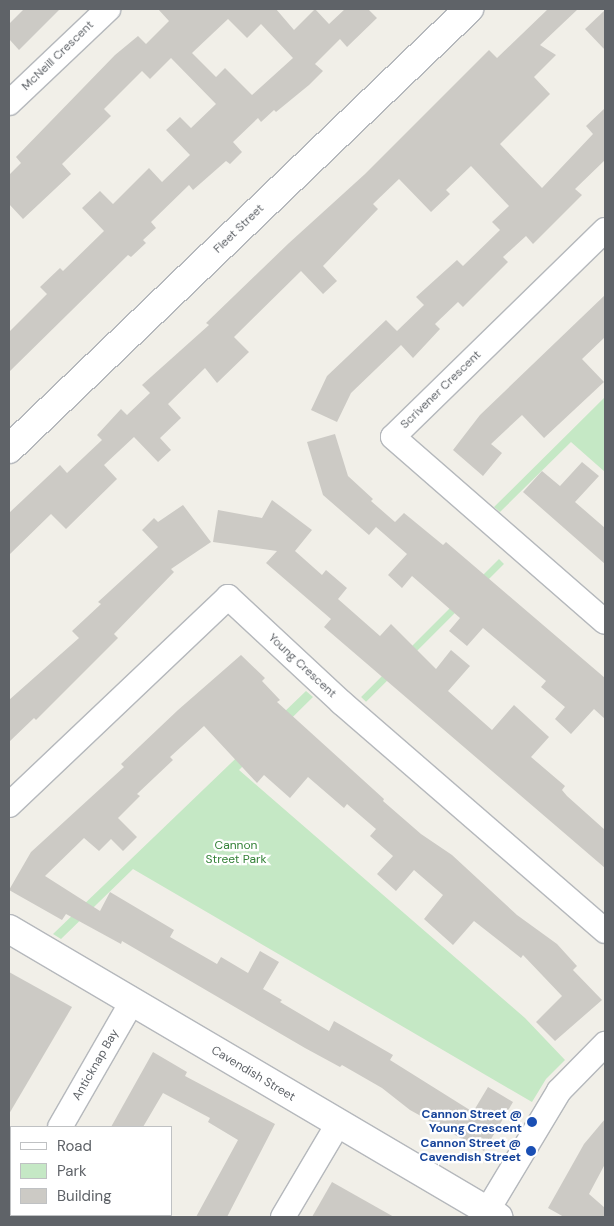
<!DOCTYPE html>
<style>
body{margin:0}
#map{position:relative;width:614px;height:1226px;overflow:hidden;background:#f1efe8;font-family:"DM Sans",sans-serif}
div>[style]{position:absolute}
.green>*{inset:0;background:#c5e8c5;transform-origin:0 0}
.building>*{inset:0;background:#cccac5}
.roads{filter:drop-shadow(1px 0 #b5b8bc) drop-shadow(-1px 0 #b5b8bc) drop-shadow(0 1px #b5b8bc) drop-shadow(0 -1px #b5b8bc)}
.minor>*{height:24px;margin:-12px;padding:0 12px;transform-origin:12px;border-radius:12px;background:#fff}
.tertiary>*{height:28px;margin:-14px;padding:0 14px;transform-origin:14px;border-radius:14px;background:#fff}
.dots>*{width:14px;height:14px;translate:-50% -50%;box-sizing:border-box;border:2px solid #fff;border-radius:50%}
span{translate:-50% -50%;white-space:nowrap;text-align:center;line-height:1.15;-webkit-text-stroke:4.5px #fff;paint-order:stroke}
.street-label{font-size:12px;color:#5f6368}
.park-label{font-size:12px;color:#348238}
.transit-label{font-size:12px;color:#164399;font-weight:700}
.right{translate:-100% -50%;text-align:right}
.frame{position:absolute;inset:0;border:10px solid #5f6368;pointer-events:none}
.legend{position:absolute;left:10px;top:1126px;width:162px;height:90px;box-sizing:border-box;background:#fff;border:1px solid #bfc1c3;margin:0;padding:6px 9px;list-style:none;font-size:15px;color:#5f6368}
.legend li{display:flex;align-items:center;gap:10px;height:25px}
.legend b{width:25px;border:1px solid #bfc1c3}
</style>
<div id="map">
<div class="green">
<i style="clip-path:polygon(605px 397px,605px 472px,571px 442px,500px 512px,494px 507px)"></i>
<i style="left:499px;top:559px;width:7px;height:195px;rotate:45deg"></i>
<i style="clip-path:polygon(306px 691px,313px 697px,239px 770px,525px 1018px,565px 1060px,546px 1079px,532px 1102px,133px 869px,61px 939px,53px 934px)"></i>
</div>
<div class="building">
<i style="clip-path:polygon(24px 9px,60px 9px,19px 50px,9px 39px,9px 24px)"></i>
<i style="clip-path:polygon(evenodd,158px 9px,276px 9px,294px 30px,315px 9px,329px 24px,345px 9px,368px 9px,377px 18px,347px 47px,340px 39px,315px 64px,323px 71px,309px 85px,276px 112px,274px 110px,261px 122px,258px 118px,233px 142px,242px 152px,230px 164px,226px 161px,193px 190px,189px 185px,151px 222px,156px 228px,143px 240px,146px 243px,131px 257px,128px 255px,9px 372px,9px 332px,47px 294px,40px 287px,60px 268px,63px 271px,104px 231px,82px 208px,100px 191px,113px 204px,149px 168px,162px 182px,190px 155px,166px 130px,180px 117px,191px 128px,216px 104px,171px 58px,150px 79px,142px 71px,104px 109px,111px 116px,62px 164px,71px 174px,23px 219px,9px 204px,9px 175px,21px 163px,16px 157px,115px 55px,138px 36px,146px 44px,169px 21px,158px 9px,228px 19px,247px 38px,261px 24px,293px 58px,252px 95px,225px 68px,216px 77px,192px 53px,228px 19px)"></i>
<i style="clip-path:polygon(548px 9px,578px 9px,540px 45px,556px 55px,534px 77px,550px 94px,500px 144px,542px 188px,593px 134px,586px 126px,605px 108px,605px 160px,575px 189px,582px 195px,533px 244px,526px 236px,503px 257px,508px 262px,463px 307px,458px 302px,435px 324px,440px 329px,413px 358px,401px 345px,351px 393px,337px 422px,311px 410px,327px 376px,386px 320px,397px 331px,424px 305px,416px 297px,457px 260px,463px 266px,500px 230px,492px 222px,509px 206px,471px 166px,446px 190px,450px 194px,431px 212px,399px 179px,373px 204px,378px 209px,323px 266px,337px 281px,323px 294px,301px 271px,234px 337px,249px 352px,217px 383px,205px 368px,168px 404px,181px 418px,160px 438px,171px 450px,158px 462px,134px 437px,104px 465px,117px 479px,66px 529px,51px 514px,9px 555px,9px 513px,60px 465px,67px 473px,102px 440px,97px 435px,121px 409px,127px 415px,150px 393px,142px 385px,209px 325px,206px 323px,289px 243px,365px 174px,489px 50px,497px 58px)"></i>
<i style="clip-path:polygon(605px 10px,605px 50px,585px 29px)"></i>
<i style="clip-path:polygon(605px 295px,605px 337px,582px 359px,604px 382px,544px 438px,522px 415px,491px 444px,502px 453px,483px 476px,453px 450px,480px 415px)"></i>
<i style="clip-path:polygon(335px 434px,348px 476px,373px 499px,371px 501px,395px 522px,404px 513px,443px 545px,446px 542px,605px 678px,605px 719px,594px 709px,571px 734px,555px 719px,565px 707px,541px 687px,546px 681px,483px 628px,467px 646px,449px 631px,460px 618px,412px 576px,402px 588px,388px 575px,407px 554px,376px 527px,369px 535px,323px 495px,307px 442px)"></i>
<i style="clip-path:polygon(582px 462px,599px 476px,575px 502px,605px 528px,605px 564px,523px 492px,542px 471px,560px 486px)"></i>
<i style="clip-path:polygon(272px 500px,312px 530px,295px 551px,322px 575px,326px 570px,347px 588px,338px 599px,380px 636px,391px 624px,436px 669px,451px 650px,470px 666px,448px 691px,492px 730px,514px 705px,549px 737px,531px 757px,565px 786px,562px 790px,567px 796px,605px 830px,605px 868px,324px 627px,331px 619px,266px 563px,277px 551px,213px 542px,218px 510px,262px 518px)"></i>
<i style="clip-path:polygon(183px 505px,211px 542px,171px 569px,174px 572px,114px 634px,118px 638px,36px 720px,34px 718px,9px 742px,9px 700px,79px 638px,72px 631px,101px 604px,98px 602px,158px 547px,142px 530px,154px 518px,158px 522px)"></i>
<i style="clip-path:polygon(241px 655px,265px 678px,262px 681px,280px 700px,277px 702px,384px 799px,383px 801px,421px 834px,452px 855px,517px 915px,557px 944px,577px 966px,573px 970px,602px 1000px,555px 1041px,536px 1022px,562px 996px,523px 955px,521px 958px,474px 921px,453px 945px,424px 919px,443px 895px,414px 870px,396px 891px,377px 874px,393px 856px,370px 836px,376px 829px,347px 804px,344px 808px,308px 777px,290px 798px,264px 775px,257px 783px,204px 726px,170px 757px,173px 760px,137px 794px,140px 796px,118px 818px,137px 837px,123px 851px,111px 839px,99px 851px,84px 838px,45px 876px,100px 911px,110px 892px,174px 930px,170px 937px,217px 964px,221px 957px,248px 973px,260px 951px,279px 962px,263px 989px,282px 1000px,280px 1002px,329px 1031px,334px 1021px,393px 1055px,390px 1060px,473px 1112px,488px 1087px,513px 1102px,484px 1151px,410px 1110px,382px 1088px,342px 1065px,340px 1067px,305px 1048px,122px 941px,121px 944px,66px 914px,62px 920px,9px 890px,31px 852px,124px 767px,121px 764px,178px 710px)"></i>
<i style="clip-path:polygon(9px 972px,72px 1007px,9px 1114px)"></i>
<i style="clip-path:polygon(153px 1052px,187px 1072px,185px 1076px,275px 1124px,227px 1217px,196px 1217px,238px 1140px,208px 1122px,210px 1118px,163px 1093px,143px 1127px,111px 1127px)"></i>
<i style="clip-path:polygon(605px 1119px,605px 1164px,589px 1194px,605px 1208px,605px 1217px,564px 1217px,548px 1208px,584px 1144px)"></i>
<i style="clip-path:polygon(332px 1182px,394px 1217px,312px 1217px)"></i>
</div>
<div class="roads">
<div class="minor">
<i style="left:9px;top:103px;width:137px;rotate:-43.5deg"></i>
<i style="left:605px;top:230px;width:296px;rotate:135.7deg"></i>
<i style="left:393px;top:437px;width:281px;rotate:41.1deg"></i>
<i style="left:9px;top:805px;width:302px;rotate:-43.5deg"></i>
<i style="left:228px;top:597px;width:156px;rotate:42.9deg"></i>
<i style="left:342px;top:703px;width:348px;rotate:40.9deg"></i>
<i style="left:60px;top:1127px;width:144px;rotate:-60.1deg"></i>
<i style="left:9px;top:1164px;width:2px;rotate:-27deg"></i>
<i style="left:9px;top:1210px;width:2px;rotate:27deg"></i>
<i style="left:487px;top:1211px;width:140px;rotate:-59deg"></i>
<i style="left:559px;top:1091px;width:66px;rotate:-45.6deg"></i>
<i style="left:283px;top:1217px;width:108px;rotate:-59.4deg"></i>
</div>
<div class="tertiary">
<i style="left:9px;top:449px;width:637px;rotate:-43.73deg"></i>
<i style="left:9px;top:929px;width:568px;rotate:30.5deg"></i>
</div>
</div>
<div class="dots">
<i style="left:532px;top:1122px;background:#1a4fb4"></i>
<i style="left:531px;top:1151px;background:#1a4fb4"></i>
</div>
<div class="street-label">
<span style="left:58px;top:56px;rotate:-44deg">McNeill Crescent</span>
<span style="left:239px;top:229px;rotate:-44deg">Fleet Street</span>
<span style="left:441px;top:390px;rotate:-44deg">Scrivener Crescent</span>
<span style="left:302px;top:666px;rotate:43deg">Young Crescent</span>
<span style="left:96px;top:1065px;rotate:-60deg">Anticknap Bay</span>
<span style="left:253px;top:1074px;rotate:31deg">Cavendish Street</span>
</div>
<div class="park-label">
<span style="left:236px;top:853px">Cannon<br>Street Park</span>
</div>
<div class="transit-label">
<span class="right" style="left:522px;top:1122px">Cannon Street @<br>Young Crescent</span>
<span class="right" style="left:521px;top:1151px">Cannon Street @<br>Cavendish Street</span>
</div>
<div class="frame"></div>
<ul class="legend">
<li><b style="height:6px;background:#fff"></b>Road</li>
<li><b style="height:14px;background:#c5e8c5"></b>Park</li>
<li><b style="height:14px;background:#cccac5"></b>Building</li>
</ul>
</div>
